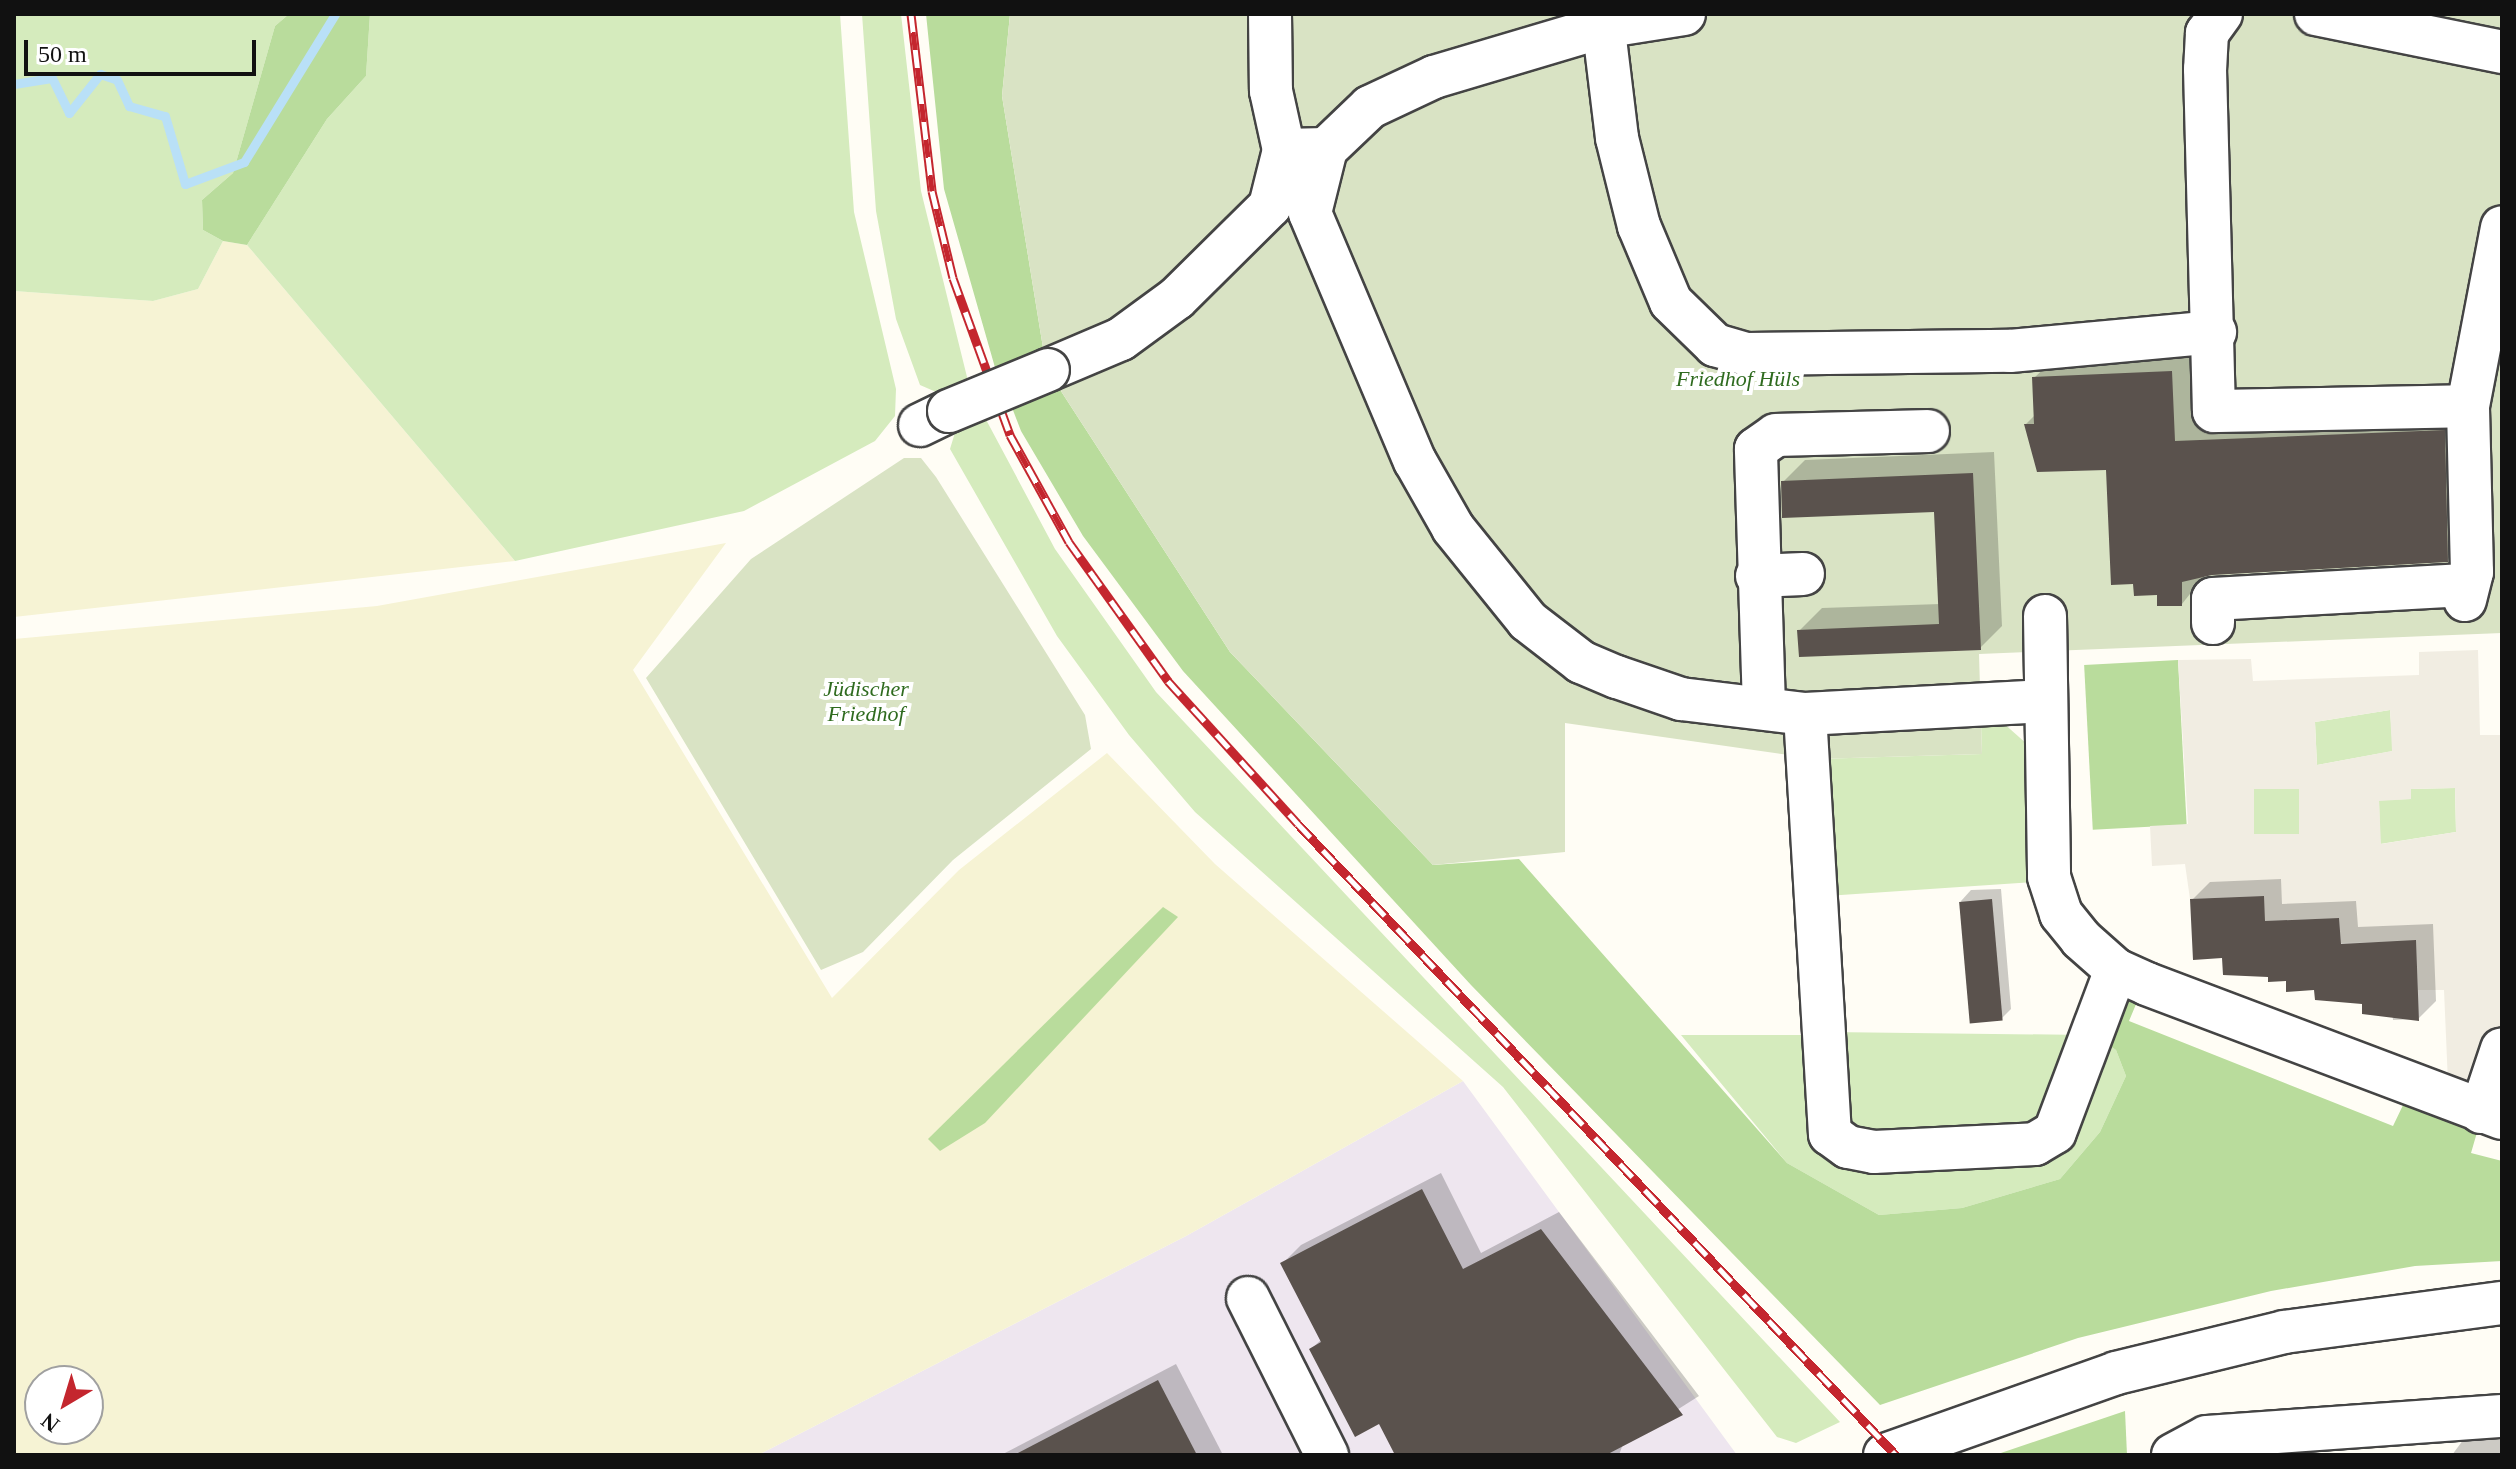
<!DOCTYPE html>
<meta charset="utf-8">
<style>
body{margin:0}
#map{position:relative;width:2516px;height:1469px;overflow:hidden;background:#fffdf5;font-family:Georgia,serif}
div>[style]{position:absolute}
.industrial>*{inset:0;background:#eee6ef}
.farmland>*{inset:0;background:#f6f3d4}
.green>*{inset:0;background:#d5ebbd;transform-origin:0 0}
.forest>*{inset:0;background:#b9dc9c;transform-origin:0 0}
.cemetery>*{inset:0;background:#d9e3c4}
.plaza>*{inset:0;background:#f1ede2}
.shadow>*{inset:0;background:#0003}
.stream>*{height:9px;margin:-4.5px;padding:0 4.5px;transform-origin:4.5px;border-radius:4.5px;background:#b9e0f7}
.building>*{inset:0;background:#5a524d;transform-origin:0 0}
.roads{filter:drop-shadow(2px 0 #444) drop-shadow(-2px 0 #444) drop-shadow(0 2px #444) drop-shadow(0 -2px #444)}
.minor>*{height:42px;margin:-21px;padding:0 21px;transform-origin:21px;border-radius:21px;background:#fff}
.rail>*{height:9px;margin-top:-4.5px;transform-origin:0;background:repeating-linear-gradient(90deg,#fff 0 18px,#c4262e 0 36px);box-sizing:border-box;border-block:2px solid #c4262e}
.bridges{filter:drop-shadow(2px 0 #444) drop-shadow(-2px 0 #444) drop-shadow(0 2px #444) drop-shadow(0 -2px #444)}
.minor-bridge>*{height:42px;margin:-21px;padding:0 21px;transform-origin:21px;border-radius:21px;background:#fff}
span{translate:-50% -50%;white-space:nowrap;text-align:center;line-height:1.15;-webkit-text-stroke:8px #fff;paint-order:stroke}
.park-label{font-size:22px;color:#2f6b1f;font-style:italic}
.frame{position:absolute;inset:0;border:16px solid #111;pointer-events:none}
.north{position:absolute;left:24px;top:1365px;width:80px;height:80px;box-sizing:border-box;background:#fff;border:2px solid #a0a0a0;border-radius:50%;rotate:218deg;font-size:22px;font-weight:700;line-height:32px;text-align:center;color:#111}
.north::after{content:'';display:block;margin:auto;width:28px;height:36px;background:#c4262e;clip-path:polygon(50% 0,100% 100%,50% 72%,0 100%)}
.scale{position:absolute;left:24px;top:40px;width:232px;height:36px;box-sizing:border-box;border:4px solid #111;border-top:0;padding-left:10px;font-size:24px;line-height:28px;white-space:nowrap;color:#111;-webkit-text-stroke:6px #fff;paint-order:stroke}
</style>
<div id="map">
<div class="industrial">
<i style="clip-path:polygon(1463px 1081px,1737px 1455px,758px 1455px,1186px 1236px)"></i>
</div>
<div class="farmland">
<i style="clip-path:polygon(223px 241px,247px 245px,515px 561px,14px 617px,14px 291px,153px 301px,198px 289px)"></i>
<i style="clip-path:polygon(evenodd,726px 543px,633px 670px,832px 998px,959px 870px,1107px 753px,1215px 864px,1463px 1081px,1186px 1236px,758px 1455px,14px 1455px,14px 639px,377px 606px,726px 543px,40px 1381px,88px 1381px,88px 1429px,40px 1429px,40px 1381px)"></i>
</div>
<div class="green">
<i style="clip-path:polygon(14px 14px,289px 14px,275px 26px,233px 173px,202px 200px,203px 230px,223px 241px,198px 289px,153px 301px,14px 291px)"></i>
<i style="clip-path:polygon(370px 14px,840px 14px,854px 212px,896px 389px,895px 416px,875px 441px,744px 511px,515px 561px,247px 245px,327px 119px,366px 76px)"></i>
<i style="clip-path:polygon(862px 14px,901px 14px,921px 191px,969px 385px,943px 395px,920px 385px,896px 319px,876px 211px)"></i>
<i style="clip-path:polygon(983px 414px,1055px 549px,1156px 692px,1840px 1422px,1796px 1443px,1777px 1437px,1503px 1087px,1195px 812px,1129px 735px,1057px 636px,950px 449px,957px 426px)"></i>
<i style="clip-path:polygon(2390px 710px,2393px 751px,2317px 765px,2315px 722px)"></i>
<i style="clip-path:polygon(2001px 721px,2028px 745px,2034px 882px,1826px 896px,1817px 759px,1982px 754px,1981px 722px)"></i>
<i style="clip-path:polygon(2455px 788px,2456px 832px,2380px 844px,2379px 800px,2411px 799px,2411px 789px)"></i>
<i style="left:2254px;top:789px;width:45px;height:45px"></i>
<i style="clip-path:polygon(1829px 1032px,2086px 1035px,2049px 1129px,1851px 1139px)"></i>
<i style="clip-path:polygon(1681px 1035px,1812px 1035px,1825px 1140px,2033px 1151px,2101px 1040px,2116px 1050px,2126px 1076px,2100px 1132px,2060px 1179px,1962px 1208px,1879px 1215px,1787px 1163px)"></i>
</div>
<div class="forest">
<i style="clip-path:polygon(289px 14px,370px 14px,366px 76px,327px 119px,247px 245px,223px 241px,203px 230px,202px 200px,233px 173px,275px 26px)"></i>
<i style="clip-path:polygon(926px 14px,1010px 14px,1002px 96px,1044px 354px,996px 371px,944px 189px)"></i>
<i style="clip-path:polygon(1057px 385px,1230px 652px,1433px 865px,1519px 859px,1787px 1163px,1879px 1215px,1962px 1208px,2060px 1179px,2100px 1132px,2126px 1076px,2116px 1050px,2101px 1040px,2126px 995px,2139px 997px,2129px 1021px,2393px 1126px,2405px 1101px,2478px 1129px,2471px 1153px,2502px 1161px,2502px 1261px,2415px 1266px,2271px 1291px,2078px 1338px,1880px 1405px,1471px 985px,1183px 671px,1083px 536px,1021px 431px,1011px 405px)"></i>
<i style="left:2178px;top:660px;width:165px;height:94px;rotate:87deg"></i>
<i style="clip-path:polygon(1163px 907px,1178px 917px,985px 1123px,940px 1151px,928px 1139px)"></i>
<i style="clip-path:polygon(2125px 1411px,2127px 1455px,1995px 1455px)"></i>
</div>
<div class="cemetery">
<i style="clip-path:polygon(1010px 14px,2502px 14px,2502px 633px,1979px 654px,1982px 754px,1817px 759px,1565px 723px,1565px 852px,1433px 865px,1230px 652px,1057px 385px,1044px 354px,1002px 96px)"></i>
<i style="clip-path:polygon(904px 458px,921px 458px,936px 477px,1085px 715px,1091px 749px,953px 860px,863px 952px,821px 970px,646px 678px,751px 559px)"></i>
</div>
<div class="plaza">
<i style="clip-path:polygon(evenodd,2478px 650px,2480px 735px,2502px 735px,2502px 1049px,2486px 1095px,2448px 1083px,2444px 990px,2418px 990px,2416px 941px,2341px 943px,2339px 918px,2265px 921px,2263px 896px,2190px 899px,2185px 864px,2152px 866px,2150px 826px,2188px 824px,2178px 660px,2251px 659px,2253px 681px,2419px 675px,2419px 652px,2478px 650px,2390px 710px,2392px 751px,2317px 765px,2315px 722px,2390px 710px,2478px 650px,2455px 788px,2456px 832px,2381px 844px,2379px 801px,2411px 799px,2411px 789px,2455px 788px,2478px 650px,2254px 789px,2299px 789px,2299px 834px,2254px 834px,2254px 789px)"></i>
</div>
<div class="shadow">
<i style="clip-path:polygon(2195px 349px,2198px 419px,2467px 408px,2470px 536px,2447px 560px,2205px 575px,2182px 604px,2159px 593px,2108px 468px,2026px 424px,2036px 414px,2034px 378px,2058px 355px)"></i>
<i style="clip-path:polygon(1994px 452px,2002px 626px,1980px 648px,1800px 630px,1822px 608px,1940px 604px,1936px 510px,1783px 482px,1805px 460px)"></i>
<i style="clip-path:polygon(2281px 879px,2282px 904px,2356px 901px,2358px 927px,2433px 924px,2436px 1001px,2418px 1019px,2393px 1020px,2392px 1011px,2224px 956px,2192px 900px,2210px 882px)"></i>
<i style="clip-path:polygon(2001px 889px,2011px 1009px,2001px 1019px,1961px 901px,1971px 890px)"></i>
<i style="clip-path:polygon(1441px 1173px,1481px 1253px,1559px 1212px,1699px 1396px,1623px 1444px,1619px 1455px,1396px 1455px,1380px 1422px,1311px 1349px,1322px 1339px,1283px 1263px,1301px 1245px)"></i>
<i style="clip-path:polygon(1176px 1364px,1223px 1455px,1001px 1455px)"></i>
<i style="clip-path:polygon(2502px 1422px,2502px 1455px,2452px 1455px,2475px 1424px)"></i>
</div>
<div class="stream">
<i style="left:14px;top:84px;width:38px;rotate:-9deg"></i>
<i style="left:52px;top:78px;width:39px;rotate:64deg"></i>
<i style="left:69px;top:113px;width:50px;rotate:-51.5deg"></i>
<i style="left:100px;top:74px;width:18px;rotate:19deg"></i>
<i style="left:117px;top:80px;width:29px;rotate:65deg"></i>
<i style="left:129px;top:106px;width:37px;rotate:16deg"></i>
<i style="left:165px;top:116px;width:71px;rotate:73.6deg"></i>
<i style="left:185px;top:184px;width:63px;rotate:-20.4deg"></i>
<i style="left:244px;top:162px;width:174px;rotate:-58.4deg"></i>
</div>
<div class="building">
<i style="clip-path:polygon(2172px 371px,2175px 441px,2445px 430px,2448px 562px,2212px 575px,2182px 582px,2182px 606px,2157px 606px,2157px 595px,2134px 596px,2133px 584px,2111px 585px,2106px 470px,2037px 472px,2024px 424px,2034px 424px,2032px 377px)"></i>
<i style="clip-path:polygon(1973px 473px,1981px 650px,1799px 657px,1797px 630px,1939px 624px,1934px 512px,1782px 518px,1781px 481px)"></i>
<i style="clip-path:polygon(2264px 896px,2265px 921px,2339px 918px,2341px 944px,2416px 940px,2419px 1021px,2362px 1014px,2362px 1004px,2315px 1000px,2314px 990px,2286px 992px,2286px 981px,2268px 982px,2268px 977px,2223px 975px,2222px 958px,2193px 960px,2190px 899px)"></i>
<i style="left:1992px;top:899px;width:122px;height:33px;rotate:85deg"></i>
<i style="clip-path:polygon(1422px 1189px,1463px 1269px,1541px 1229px,1683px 1415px,1606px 1455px,1395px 1455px,1379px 1424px,1355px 1437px,1309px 1349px,1321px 1342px,1280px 1263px)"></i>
<i style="clip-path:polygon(1158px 1380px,1197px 1455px,1014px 1455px)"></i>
</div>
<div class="roads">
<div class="minor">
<i style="left:1270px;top:14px;width:77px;rotate:89.3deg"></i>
<i style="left:1271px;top:91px;width:60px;rotate:77.6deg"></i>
<i style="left:1602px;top:14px;width:125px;rotate:83.1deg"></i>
<i style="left:1617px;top:138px;width:91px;rotate:76deg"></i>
<i style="left:1639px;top:226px;width:82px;rotate:67.2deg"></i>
<i style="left:1671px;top:302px;width:62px;rotate:44.3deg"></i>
<i style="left:1715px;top:345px;width:33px;rotate:16deg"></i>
<i style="left:1747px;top:354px;width:263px;rotate:-0.7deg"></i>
<i style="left:2010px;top:351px;width:206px;rotate:-5.3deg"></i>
<i style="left:1684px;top:14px;width:83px;rotate:171deg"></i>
<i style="left:1602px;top:27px;width:175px;rotate:163.4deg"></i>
<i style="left:1434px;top:77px;width:71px;rotate:154.9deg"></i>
<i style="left:1370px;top:107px;width:61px;rotate:136.3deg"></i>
<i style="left:1326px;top:149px;width:66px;rotate:104deg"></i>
<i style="left:1310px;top:213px;width:269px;rotate:67.1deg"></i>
<i style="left:1415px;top:461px;width:77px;rotate:60.4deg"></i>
<i style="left:1453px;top:528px;width:119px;rotate:51.1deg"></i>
<i style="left:1528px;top:621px;width:67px;rotate:37.7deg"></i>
<i style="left:1581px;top:662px;width:39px;rotate:23deg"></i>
<i style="left:1617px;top:677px;width:68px;rotate:19deg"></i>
<i style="left:1681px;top:699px;width:125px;rotate:6.9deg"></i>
<i style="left:1805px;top:714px;width:241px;rotate:-3.1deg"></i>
<i style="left:2221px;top:14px;width:24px;rotate:126deg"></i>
<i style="left:2207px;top:33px;width:36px;rotate:93deg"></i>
<i style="left:2205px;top:69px;width:342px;rotate:88.5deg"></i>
<i style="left:2214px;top:411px;width:254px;rotate:-1.1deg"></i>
<i style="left:2316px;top:14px;width:190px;rotate:11.5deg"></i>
<i style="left:1048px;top:370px;width:79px;rotate:-23deg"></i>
<i style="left:1121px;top:339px;width:69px;rotate:-36.2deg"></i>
<i style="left:1177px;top:298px;width:131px;rotate:-44.7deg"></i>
<i style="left:1270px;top:206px;width:58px;rotate:-76deg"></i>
<i style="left:1284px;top:150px;width:42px;rotate:-1.4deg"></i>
<i style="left:920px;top:425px;width:32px;rotate:-26deg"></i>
<i style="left:1757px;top:576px;width:46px;rotate:-2.5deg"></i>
<i style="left:2465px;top:600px;width:29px;rotate:-76deg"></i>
<i style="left:2472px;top:572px;width:166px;rotate:-91.4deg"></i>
<i style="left:2468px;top:406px;width:182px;rotate:-79.2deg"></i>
<i style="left:2045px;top:616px;width:261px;rotate:89.1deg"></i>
<i style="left:2049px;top:877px;width:39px;rotate:72deg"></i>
<i style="left:2061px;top:914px;width:32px;rotate:51deg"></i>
<i style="left:2081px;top:939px;width:47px;rotate:41.5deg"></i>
<i style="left:2116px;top:970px;width:34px;rotate:24deg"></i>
<i style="left:2147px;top:984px;width:379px;rotate:20.7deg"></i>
<i style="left:2213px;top:623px;width:24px;rotate:-90deg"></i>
<i style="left:2213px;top:599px;width:252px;rotate:-3.2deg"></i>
<i style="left:1764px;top:707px;width:258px;rotate:-91.8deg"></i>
<i style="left:1756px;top:449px;width:24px;rotate:-35deg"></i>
<i style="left:1776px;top:435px;width:152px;rotate:-1.5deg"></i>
<i style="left:1805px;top:714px;width:421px;rotate:86.6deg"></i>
<i style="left:1830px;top:1134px;width:22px;rotate:36deg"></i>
<i style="left:1848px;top:1147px;width:26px;rotate:11deg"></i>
<i style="left:1874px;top:1152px;width:161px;rotate:-2.8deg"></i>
<i style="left:2035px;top:1144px;width:23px;rotate:-31deg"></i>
<i style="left:2055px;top:1132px;width:173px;rotate:-69.4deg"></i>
<i style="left:2481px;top:1112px;width:66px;rotate:-71.6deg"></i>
<i style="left:1248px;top:1298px;width:176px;rotate:63.3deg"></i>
<i style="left:1885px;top:1455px;width:245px;rotate:-19.5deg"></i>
<i style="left:2116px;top:1373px;width:173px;rotate:-13.7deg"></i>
<i style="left:2284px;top:1332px;width:220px;rotate:-7.6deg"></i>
<i style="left:2173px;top:1455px;width:38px;rotate:-28deg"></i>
<i style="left:2207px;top:1437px;width:296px;rotate:-4.1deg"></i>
</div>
</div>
<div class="rail">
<i style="left:911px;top:14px;width:178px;rotate:83.2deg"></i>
<i style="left:932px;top:191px;width:89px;rotate:76.4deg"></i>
<i style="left:953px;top:278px;width:167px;rotate:70deg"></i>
<i style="left:1010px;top:435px;width:122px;rotate:61.1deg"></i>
<i style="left:1069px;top:542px;width:171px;rotate:54.5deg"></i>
<i style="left:1168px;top:681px;width:193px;rotate:47.7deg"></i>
<i style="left:1298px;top:824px;width:869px;rotate:46.54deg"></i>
</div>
<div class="bridges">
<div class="minor-bridge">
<i style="left:949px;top:411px;width:107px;rotate:-22.5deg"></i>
</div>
</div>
<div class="park-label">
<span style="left:1738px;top:379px">Friedhof Hüls</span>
<span style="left:866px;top:701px">Jüdischer<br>Friedhof</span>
</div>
<div class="frame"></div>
<div class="north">N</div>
<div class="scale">50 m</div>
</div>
